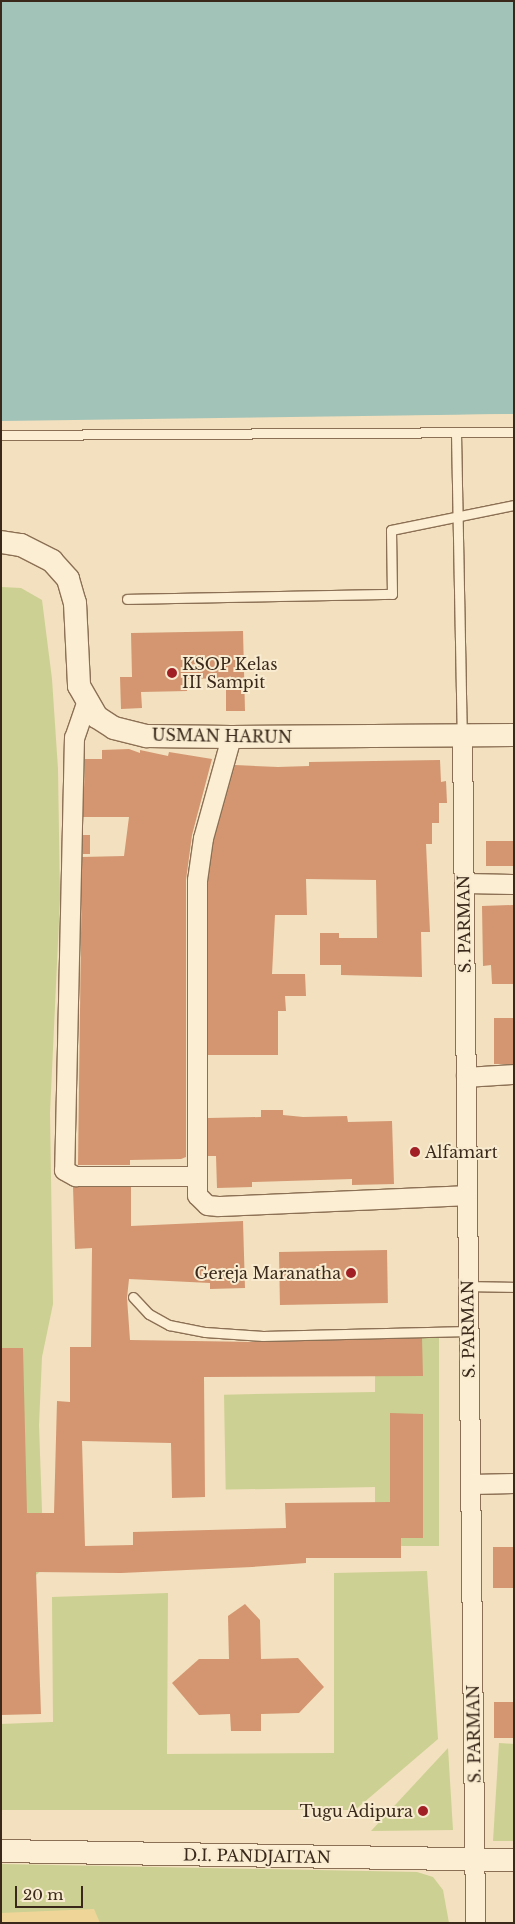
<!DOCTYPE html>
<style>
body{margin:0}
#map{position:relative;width:515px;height:1924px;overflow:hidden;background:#f2e0be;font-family:"Libre Baskerville",serif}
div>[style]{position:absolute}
.green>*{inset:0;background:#ccd092;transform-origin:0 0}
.sand>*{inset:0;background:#f0d599}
.water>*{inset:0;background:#a2c3b8}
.pier>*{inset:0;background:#f2e0be}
.building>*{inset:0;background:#d39671;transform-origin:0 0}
.roads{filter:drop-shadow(1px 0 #8c7055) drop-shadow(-1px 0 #8c7055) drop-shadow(0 1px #8c7055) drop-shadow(0 -1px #8c7055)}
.service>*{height:9px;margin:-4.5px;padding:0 4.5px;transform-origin:4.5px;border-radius:4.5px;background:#fceed2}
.minor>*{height:19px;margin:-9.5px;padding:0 9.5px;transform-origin:9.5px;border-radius:9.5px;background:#fceed2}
.tertiary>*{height:22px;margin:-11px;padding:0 11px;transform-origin:11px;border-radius:11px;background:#fceed2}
.dots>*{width:14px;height:14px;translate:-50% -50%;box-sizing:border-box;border:2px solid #f8ebcf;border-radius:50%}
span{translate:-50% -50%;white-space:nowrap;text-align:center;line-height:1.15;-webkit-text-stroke:4px #f8ebcf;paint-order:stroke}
.poi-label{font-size:16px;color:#3a291b}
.left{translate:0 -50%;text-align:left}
.right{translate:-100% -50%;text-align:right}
.street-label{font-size:16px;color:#3a291b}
.frame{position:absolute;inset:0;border:2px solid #3a291b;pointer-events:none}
.scale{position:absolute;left:15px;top:1886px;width:68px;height:22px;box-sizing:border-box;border:2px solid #3a291b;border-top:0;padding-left:6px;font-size:15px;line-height:18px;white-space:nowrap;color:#3a291b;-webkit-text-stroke:4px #f8ebcf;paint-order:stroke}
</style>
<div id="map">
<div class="green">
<i style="clip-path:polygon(1px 587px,21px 588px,42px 600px,52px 679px,58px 769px,60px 899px,50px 1113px,53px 1304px,42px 1357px,39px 1425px,44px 1568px,30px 1580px,1px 1583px)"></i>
<i style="left:439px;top:1336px;width:210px;height:64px;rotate:90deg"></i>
<i style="left:375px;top:1392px;width:95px;height:151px;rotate:89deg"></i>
<i style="clip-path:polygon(427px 1571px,438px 1739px,355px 1810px,1px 1810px,1px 1724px,53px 1722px,52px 1597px,168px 1593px,167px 1754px,334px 1753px,334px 1573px)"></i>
<i style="clip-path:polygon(499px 1743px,514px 1744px,514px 1841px,493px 1841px)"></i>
<i style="clip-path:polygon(448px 1748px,453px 1830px,371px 1831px)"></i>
<i style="clip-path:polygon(1px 1864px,417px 1872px,433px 1877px,443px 1890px,449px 1923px,1px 1923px)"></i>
</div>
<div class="sand">
<i style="clip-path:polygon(94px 1909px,100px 1923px,1px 1923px,1px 1913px)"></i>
</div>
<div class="water">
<i style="clip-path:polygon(1px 1px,514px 1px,514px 418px,512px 414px,1px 421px)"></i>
</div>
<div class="pier">
<i style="clip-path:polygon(514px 414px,514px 421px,511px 417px,1px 424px)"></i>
</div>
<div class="building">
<i style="clip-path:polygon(243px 631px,245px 711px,226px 711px,226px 678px,187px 679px,187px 691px,141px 692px,142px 708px,121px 709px,120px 677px,132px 677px,131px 633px)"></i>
<i style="clip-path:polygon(129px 749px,140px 753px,140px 750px,168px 756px,169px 752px,212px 759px,192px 835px,186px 880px,186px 1157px,181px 1159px,130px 1160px,130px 1165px,78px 1165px,82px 857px,124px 856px,129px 817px,83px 817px,85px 759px,102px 759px,102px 750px)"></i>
<i style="clip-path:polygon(440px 760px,441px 782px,446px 781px,447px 803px,439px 803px,439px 823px,432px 823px,432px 844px,426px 844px,430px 932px,421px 932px,422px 977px,341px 975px,341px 965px,320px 965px,320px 933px,339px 933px,339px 938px,377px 938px,376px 880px,306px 879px,307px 915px,275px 915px,272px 974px,305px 974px,306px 996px,285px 996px,286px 1011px,278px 1011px,278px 1055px,208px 1055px,208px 881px,214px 840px,235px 765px,278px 767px,309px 766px,309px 762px)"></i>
<i style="left:83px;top:835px;width:7px;height:19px"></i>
<i style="left:486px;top:841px;width:28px;height:25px"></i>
<i style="clip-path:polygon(513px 905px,514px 984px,492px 984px,491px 965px,483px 966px,482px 906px)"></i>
<i style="left:494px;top:1018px;width:20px;height:46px"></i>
<i style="clip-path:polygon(261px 1110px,283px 1110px,283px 1115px,303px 1117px,347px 1116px,348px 1122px,392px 1121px,394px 1184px,352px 1185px,352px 1179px,252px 1182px,252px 1187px,217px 1188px,216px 1156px,208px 1156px,208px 1118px,261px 1117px)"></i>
<i style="clip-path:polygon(73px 1187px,131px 1187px,131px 1226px,243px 1221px,245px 1288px,210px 1289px,210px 1283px,129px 1279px,127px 1298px,130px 1340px,263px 1342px,422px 1338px,423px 1376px,204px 1377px,205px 1497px,172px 1498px,171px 1443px,82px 1441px,85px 1546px,133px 1545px,133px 1532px,286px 1528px,285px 1503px,390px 1502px,390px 1413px,423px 1414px,423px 1538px,401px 1538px,401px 1558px,306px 1558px,306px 1563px,252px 1567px,121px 1573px,36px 1572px,41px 1714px,1px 1715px,1px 1348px,23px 1348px,27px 1513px,54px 1513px,57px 1401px,70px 1402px,70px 1347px,91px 1347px,92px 1248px,75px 1249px)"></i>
<i style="left:387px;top:1250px;width:53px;height:108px;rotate:89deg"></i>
<i style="left:493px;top:1547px;width:21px;height:41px"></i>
<i style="clip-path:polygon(245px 1604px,260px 1620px,261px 1659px,298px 1658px,324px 1687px,299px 1713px,261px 1714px,261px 1731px,231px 1731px,230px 1714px,199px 1715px,172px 1683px,199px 1659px,229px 1659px,228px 1616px)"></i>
<i style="left:494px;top:1702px;width:20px;height:36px"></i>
</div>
<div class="roads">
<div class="service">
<i style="left:456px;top:433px;width:302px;rotate:88.9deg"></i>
<i style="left:1px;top:435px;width:513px;rotate:-0.34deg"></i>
<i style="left:127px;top:599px;width:265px;rotate:-1.1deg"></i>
<i style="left:392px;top:594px;width:64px;rotate:-90.9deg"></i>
<i style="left:391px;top:530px;width:126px;rotate:-11.5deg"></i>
<i style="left:468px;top:1286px;width:46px;rotate:1.2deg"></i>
<i style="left:133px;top:1297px;width:23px;rotate:47deg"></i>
<i style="left:149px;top:1314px;width:23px;rotate:29deg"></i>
<i style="left:169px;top:1325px;width:37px;rotate:11deg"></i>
<i style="left:205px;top:1332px;width:58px;rotate:3.9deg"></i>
<i style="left:263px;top:1336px;width:206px;rotate:-1.4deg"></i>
</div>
<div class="minor">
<i style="left:86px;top:703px;width:36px;rotate:109deg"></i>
<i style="left:74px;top:737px;width:433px;rotate:91.3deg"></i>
<i style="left:64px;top:1170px;width:13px;rotate:29deg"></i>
<i style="left:75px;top:1176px;width:121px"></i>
<i style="left:462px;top:735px;width:1188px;rotate:89.37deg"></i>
<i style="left:231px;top:737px;width:105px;rotate:105.5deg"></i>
<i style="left:203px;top:838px;width:42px;rotate:98.1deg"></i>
<i style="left:197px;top:880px;width:315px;rotate:90deg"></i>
<i style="left:197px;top:1195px;width:14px;rotate:45deg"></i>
<i style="left:207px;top:1205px;width:11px;rotate:5deg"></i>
<i style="left:218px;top:1206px;width:248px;rotate:-2.5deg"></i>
<i style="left:464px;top:883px;width:50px;rotate:1.1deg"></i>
<i style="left:466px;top:1077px;width:48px;rotate:-3.6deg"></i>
<i style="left:471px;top:1484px;width:43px;rotate:-1.3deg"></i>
</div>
<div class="tertiary">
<i style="left:1px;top:542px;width:20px;rotate:9deg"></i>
<i style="left:21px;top:545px;width:35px;rotate:27deg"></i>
<i style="left:52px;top:561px;width:24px;rotate:48deg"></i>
<i style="left:68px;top:579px;width:25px;rotate:74deg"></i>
<i style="left:75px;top:603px;width:83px;rotate:87.2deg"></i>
<i style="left:79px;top:686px;width:36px;rotate:60deg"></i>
<i style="left:97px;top:717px;width:20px;rotate:33deg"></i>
<i style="left:114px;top:728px;width:34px;rotate:14deg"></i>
<i style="left:147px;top:736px;width:84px;rotate:0.7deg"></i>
<i style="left:231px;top:737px;width:283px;rotate:-0.4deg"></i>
<i style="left:1px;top:1851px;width:513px;rotate:1.01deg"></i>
</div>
</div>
<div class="dots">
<i style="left:172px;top:673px;background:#a02026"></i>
<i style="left:415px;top:1152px;background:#a02026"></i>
<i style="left:351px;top:1273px;background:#a02026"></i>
<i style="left:423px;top:1811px;background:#a02026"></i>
</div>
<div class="poi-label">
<span class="left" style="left:182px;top:673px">KSOP Kelas<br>III Sampit</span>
<span class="left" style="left:425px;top:1152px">Alfamart</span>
<span class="right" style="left:341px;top:1273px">Gereja Maranatha</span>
<span class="right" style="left:413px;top:1811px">Tugu Adipura</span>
</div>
<div class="street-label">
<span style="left:222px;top:736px;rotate:1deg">USMAN HARUN</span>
<span style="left:464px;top:924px;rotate:-91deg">S. PARMAN</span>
<span style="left:468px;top:1329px;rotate:-91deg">S. PARMAN</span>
<span style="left:474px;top:1734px;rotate:-91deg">S. PARMAN</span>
<span style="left:257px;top:1856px;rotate:1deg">D.I. PANDJAITAN</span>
</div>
<div class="frame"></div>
<div class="scale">20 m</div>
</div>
